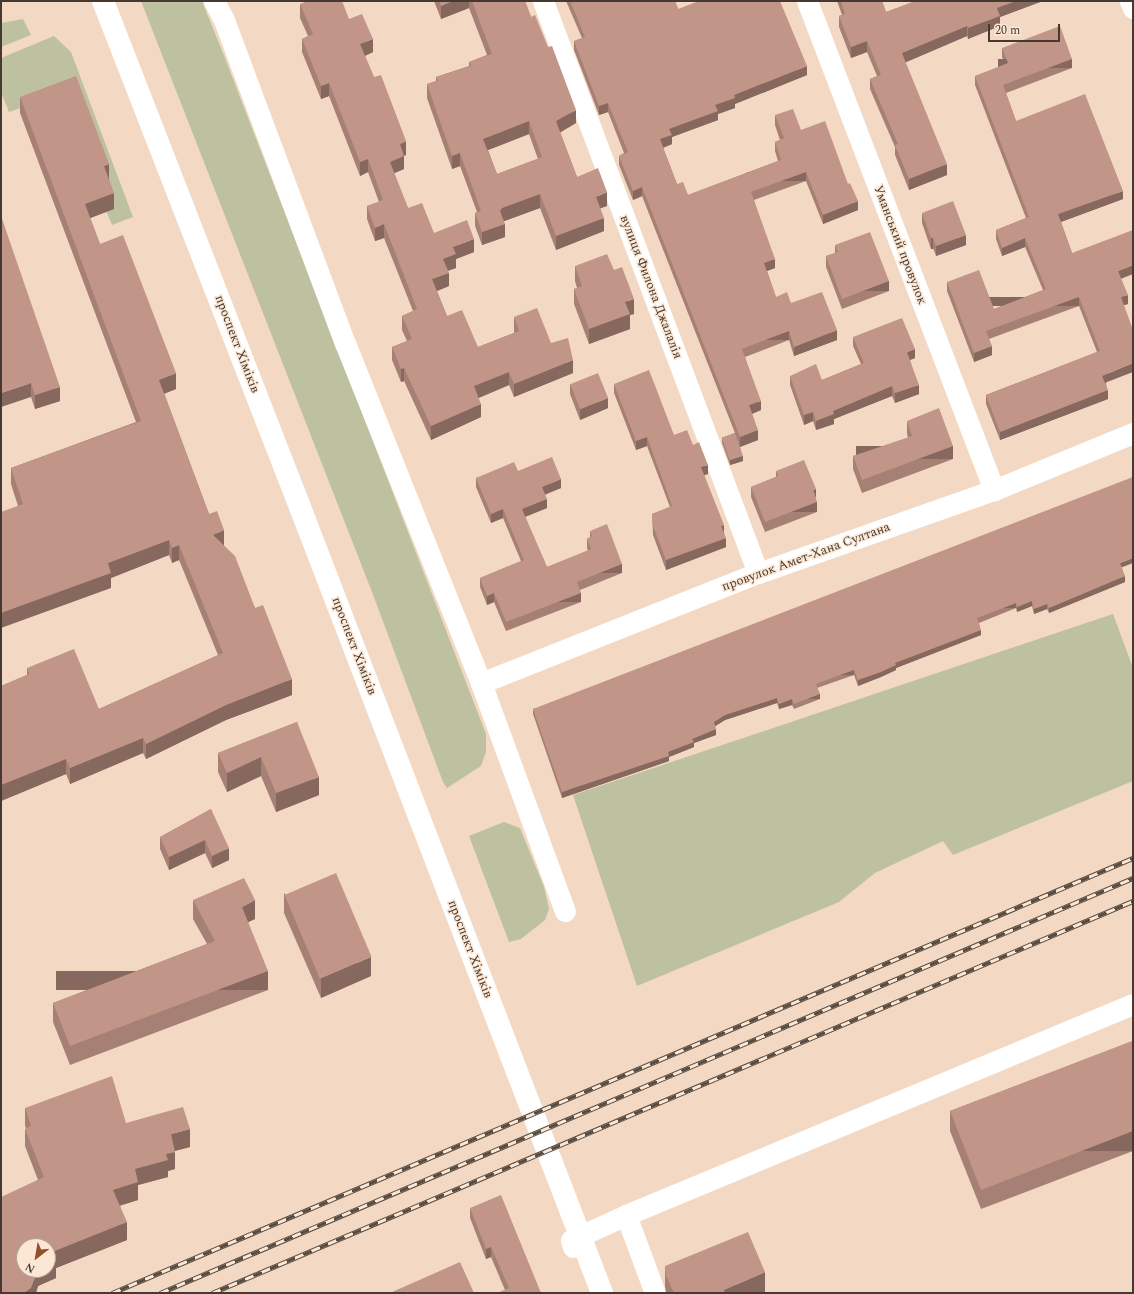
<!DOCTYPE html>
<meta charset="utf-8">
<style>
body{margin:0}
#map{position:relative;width:1134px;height:1294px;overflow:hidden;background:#f3d9c3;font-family:Spectral,serif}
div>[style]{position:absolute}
.green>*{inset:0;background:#bec1a0}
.minor>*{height:21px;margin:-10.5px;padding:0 10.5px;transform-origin:10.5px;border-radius:10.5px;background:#fff}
.primary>*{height:22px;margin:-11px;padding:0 11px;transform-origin:11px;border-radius:11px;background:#fff}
.rail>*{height:4.5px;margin-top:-2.25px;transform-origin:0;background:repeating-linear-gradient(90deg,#fce7d5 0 9px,#584c42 0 18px);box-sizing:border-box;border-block:1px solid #584c42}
.wall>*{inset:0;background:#a68074}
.shaded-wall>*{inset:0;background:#87685e;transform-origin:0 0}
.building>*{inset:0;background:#c19587;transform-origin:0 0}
span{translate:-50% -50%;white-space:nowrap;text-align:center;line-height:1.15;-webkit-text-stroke:3px #fce7d5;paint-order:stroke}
.street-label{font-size:13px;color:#443a31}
.frame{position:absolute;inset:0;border:2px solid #443a31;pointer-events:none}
.north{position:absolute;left:16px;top:1238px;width:40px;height:40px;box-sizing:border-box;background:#fce7d5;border:1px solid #b2a293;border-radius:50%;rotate:211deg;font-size:11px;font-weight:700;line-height:16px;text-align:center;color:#443a31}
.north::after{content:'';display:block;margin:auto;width:14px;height:18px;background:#954f27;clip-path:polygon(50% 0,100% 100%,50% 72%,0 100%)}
.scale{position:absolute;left:988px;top:24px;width:72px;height:18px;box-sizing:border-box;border:2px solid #443a31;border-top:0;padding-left:5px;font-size:12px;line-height:14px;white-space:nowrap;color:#443a31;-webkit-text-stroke:3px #fce7d5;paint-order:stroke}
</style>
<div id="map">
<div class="green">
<i style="clip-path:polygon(141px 1px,202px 1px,223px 53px,486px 734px,486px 752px,481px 766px,447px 788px,443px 782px,372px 592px)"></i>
<i style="clip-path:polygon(23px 19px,31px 35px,1px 47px,1px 23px)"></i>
<i style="clip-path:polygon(54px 36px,71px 52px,133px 217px,112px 225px,58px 95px,9px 112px,1px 92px,1px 58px)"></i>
<i style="clip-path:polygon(1113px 614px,1133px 668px,1133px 781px,953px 855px,943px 841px,875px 873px,839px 902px,637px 986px,573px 795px)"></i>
<i style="clip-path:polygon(504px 822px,520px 828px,544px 887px,549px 909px,545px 920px,521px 939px,509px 942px,469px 836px)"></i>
</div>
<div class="minor">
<i style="left:214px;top:1px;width:21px;rotate:62deg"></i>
<i style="left:224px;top:20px;width:345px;rotate:69.5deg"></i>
<i style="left:345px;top:343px;width:366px;rotate:68.2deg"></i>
<i style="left:481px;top:683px;width:243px;rotate:69.8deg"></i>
<i style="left:543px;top:1px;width:611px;rotate:69.4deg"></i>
<i style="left:807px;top:1px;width:524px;rotate:69.07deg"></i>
<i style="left:1130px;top:1px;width:8px;rotate:67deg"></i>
<i style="left:481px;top:683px;width:298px;rotate:-21.7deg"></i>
<i style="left:758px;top:573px;width:250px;rotate:-19.4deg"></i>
<i style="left:994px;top:490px;width:150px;rotate:-22.3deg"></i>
<i style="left:626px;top:1215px;width:83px;rotate:69.6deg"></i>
<i style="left:573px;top:1247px;width:7px;rotate:-106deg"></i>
<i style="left:571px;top:1240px;width:60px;rotate:-24.4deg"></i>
<i style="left:626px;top:1215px;width:549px;rotate:-22.6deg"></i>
</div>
<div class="primary">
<i style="left:103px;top:1px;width:543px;rotate:68.73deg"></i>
<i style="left:300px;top:507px;width:842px;rotate:68.98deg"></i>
</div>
<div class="rail">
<i style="left:112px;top:1293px;width:1110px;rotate:-23.08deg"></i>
<i style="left:160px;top:1293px;width:1058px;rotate:-23.1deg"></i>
<i style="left:212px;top:1293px;width:1001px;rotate:-23.06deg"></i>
</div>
<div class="wall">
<i style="clip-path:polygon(evenodd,434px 1px,525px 1px,531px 17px,576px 123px,560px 132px,577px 177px,607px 206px,600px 208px,604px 231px,556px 250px,540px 208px,504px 221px,505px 237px,482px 245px,475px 226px,475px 213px,477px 212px,460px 166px,452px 169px,427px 98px,427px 84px,436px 81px,436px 77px,469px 66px,469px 62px,487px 55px,469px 8px,441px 19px,434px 1px,529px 134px,538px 159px,497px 174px,488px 150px,529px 134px)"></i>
<i style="clip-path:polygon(566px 1px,675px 1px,678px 9px,807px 75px,735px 104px,735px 108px,718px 114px,718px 120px,672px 137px,672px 144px,663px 148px,677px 184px,688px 195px,778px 161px,775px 151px,775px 142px,780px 140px,775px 125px,775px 115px,801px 130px,858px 210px,823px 224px,806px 181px,754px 200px,775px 268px,767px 271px,776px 297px,791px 303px,837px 340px,794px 356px,789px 340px,745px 357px,761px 410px,752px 414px,758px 440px,740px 447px,743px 461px,730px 465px,722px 443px,722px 438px,735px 433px,642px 196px,633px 200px,619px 165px,619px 156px,624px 153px,608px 112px,599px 115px,574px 50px,574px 41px,582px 38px)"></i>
<i style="clip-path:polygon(837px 1px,882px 1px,886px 12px,914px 2px,914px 1px,1043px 1px,1000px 17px,1000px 26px,968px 39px,967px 36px,905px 62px,947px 175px,909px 190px,895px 155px,895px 147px,870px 89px,870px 79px,877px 76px,867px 52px,851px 58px,839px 27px,839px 16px,842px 15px)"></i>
<i style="clip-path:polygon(300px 4px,349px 19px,373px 52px,365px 56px,406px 155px,404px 156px,404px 169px,394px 173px,408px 208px,434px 233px,474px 252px,456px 259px,456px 268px,448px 271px,449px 286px,437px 291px,447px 316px,478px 347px,514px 333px,514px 317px,551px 343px,573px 373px,514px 397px,509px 385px,478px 398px,481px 417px,431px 440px,404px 381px,401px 382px,392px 360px,392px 347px,407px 341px,402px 330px,402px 316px,413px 311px,384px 238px,375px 241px,367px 219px,367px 206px,379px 202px,368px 172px,360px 176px,329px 96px,321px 99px,302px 52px,302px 39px,308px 36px,300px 18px)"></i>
<i style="clip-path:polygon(1002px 48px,1072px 68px,1006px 93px,1016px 121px,1123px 199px,1061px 222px,1072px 253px,1121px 279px,1128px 304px,1124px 305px,1106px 383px,1108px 399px,1000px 440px,986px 404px,986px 395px,1097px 352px,1079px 306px,989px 339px,992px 355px,974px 362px,947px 291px,947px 282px,994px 309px,1043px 290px,1025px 247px,1002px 256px,996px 239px,996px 230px,1026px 218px,975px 85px,975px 76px,1005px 65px,1002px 57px)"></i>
<i style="clip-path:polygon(20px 97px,109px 179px,114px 209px,90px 218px,100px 244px,176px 389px,164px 393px,209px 514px,224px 546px,255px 608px,292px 695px,226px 720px,146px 759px,143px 753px,70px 784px,66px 774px,1px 801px,1px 686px,27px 675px,27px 668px,99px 709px,218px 655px,179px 560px,172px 563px,169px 555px,111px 578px,111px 588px,18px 506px,11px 484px,11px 468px,136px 422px,20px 113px)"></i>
<i style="clip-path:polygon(922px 213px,966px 245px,936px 256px,933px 248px,931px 249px,922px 223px)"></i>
<i style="clip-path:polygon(1px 216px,60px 401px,35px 409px,31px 397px)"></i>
<i style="clip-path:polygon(835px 245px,889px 291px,842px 309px,826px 267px,826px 256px,835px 253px)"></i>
<i style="clip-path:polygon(575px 266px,614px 270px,634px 314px,630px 315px,630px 329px,589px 344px,574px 304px,574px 289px,577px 288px,575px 281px)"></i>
<i style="clip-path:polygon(853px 337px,915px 358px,910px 360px,919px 394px,895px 403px,892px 396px,834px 419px,834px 424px,816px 430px,813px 421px,804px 425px,790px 385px,790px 376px,822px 380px,861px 364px,853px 346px)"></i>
<i style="clip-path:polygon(570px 384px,608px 408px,580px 420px,570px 394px)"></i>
<i style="clip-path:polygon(614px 384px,674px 435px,693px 445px,708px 474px,704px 475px,724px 532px,726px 547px,666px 570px,653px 535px,652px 514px,670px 507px,647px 446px,636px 450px,614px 393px)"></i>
<i style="clip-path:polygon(907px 421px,953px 459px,862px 493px,853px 469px,853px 456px,908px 438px,907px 434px)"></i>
<i style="clip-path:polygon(518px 471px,561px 488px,545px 494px,547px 508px,525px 517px,547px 567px,588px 551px,587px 548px,587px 539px,590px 537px,590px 531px,622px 573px,580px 590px,581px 602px,506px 631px,494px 602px,487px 605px,480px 587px,480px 578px,521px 561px,503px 518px,491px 523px,476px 487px,476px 478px)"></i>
<i style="clip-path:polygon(776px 471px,817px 512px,765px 532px,751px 497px,751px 487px,776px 477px)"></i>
<i style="clip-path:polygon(1122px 568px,1125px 582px,1049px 613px,1047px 609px,1034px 614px,1032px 606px,1017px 612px,1016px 608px,979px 623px,981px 635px,896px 668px,896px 670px,881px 677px,858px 686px,854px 675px,817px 688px,820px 699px,794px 709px,792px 705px,779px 709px,777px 703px,725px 720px,715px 726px,716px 735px,694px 743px,694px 747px,669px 757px,669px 761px,562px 798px,533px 714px,533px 709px)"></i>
<i style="clip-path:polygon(297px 722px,319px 795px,276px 812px,261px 776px,227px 792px,218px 772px,218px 753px)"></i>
<i style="clip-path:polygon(211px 809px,229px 860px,212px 868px,205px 853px,169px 870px,160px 849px,160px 837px)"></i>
<i style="clip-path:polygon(284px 893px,371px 976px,321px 998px,284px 913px)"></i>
<i style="clip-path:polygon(193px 900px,255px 919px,248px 922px,268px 990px,70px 1065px,53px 1022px,53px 1003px,207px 944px,193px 919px)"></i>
<i style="clip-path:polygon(1133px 1042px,1133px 1151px,981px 1209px,950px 1131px,950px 1111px)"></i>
<i style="clip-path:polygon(25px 1108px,126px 1123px,190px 1147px,174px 1151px,175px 1169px,168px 1171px,168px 1177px,138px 1185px,138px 1200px,120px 1205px,127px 1240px,56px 1268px,56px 1278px,38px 1286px,36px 1293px,1px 1293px,38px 1180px,25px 1146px,25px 1129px,26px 1129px,25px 1125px)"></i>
<i style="clip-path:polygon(470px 1208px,541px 1293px,500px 1293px,500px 1292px,505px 1290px,491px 1257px,486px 1259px,470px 1218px)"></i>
<i style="clip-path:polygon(665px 1266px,765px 1292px,763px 1293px,666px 1293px,665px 1286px)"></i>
</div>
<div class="shaded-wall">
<i style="clip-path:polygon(453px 1px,469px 1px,469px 8px,441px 19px,441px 6px)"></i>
<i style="clip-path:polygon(1016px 1px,1043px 1px,1000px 17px,1000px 26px,968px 39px,968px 28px,997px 8px)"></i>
<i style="clip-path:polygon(967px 26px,967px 36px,902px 64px,902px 53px)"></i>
<i style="clip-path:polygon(373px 39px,373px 52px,360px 58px,360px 44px)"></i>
<i style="clip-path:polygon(867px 41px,867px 52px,851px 58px,851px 47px)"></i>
<i style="left:1072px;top:59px;width:9px;height:74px;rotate:90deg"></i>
<i style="clip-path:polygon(807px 66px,807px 75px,735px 104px,735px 108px,718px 114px,718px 120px,672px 137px,672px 144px,660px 149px,660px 139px,669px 129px,715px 105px,734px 95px)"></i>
<i style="clip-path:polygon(329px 83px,329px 96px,321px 99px,321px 86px)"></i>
<i style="clip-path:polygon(608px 103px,608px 112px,599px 115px,599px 106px)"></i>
<i style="clip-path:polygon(576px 110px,576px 123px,556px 135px,556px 121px)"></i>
<i style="clip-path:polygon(529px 121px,529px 134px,483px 152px,483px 139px)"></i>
<i style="clip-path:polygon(406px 141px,406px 155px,400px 157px,400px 144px)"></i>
<i style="clip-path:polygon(460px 153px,460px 166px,452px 169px,452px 156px)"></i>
<i style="clip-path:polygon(404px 156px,404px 169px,390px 175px,390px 162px)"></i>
<i style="clip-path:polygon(368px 159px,368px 172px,360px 176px,360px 162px)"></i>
<i style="clip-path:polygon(109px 164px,109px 179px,104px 181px,104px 166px)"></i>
<i style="clip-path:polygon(947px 164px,947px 175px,909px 190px,909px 179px)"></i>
<i style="left:806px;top:172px;width:9px;height:59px;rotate:90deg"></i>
<i style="clip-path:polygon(642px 187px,642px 196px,633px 200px,633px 191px)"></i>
<i style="clip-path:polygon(1123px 191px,1123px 199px,1058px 223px,1058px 214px)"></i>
<i style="clip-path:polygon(607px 192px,607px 206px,596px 210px,596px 197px)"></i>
<i style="clip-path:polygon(114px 193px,114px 209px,85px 220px,85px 204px)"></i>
<i style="clip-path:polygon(540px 194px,540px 208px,502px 222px,500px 211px,502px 208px)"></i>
<i style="clip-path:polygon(858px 201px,858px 210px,823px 224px,823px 215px)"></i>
<i style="clip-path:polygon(604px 218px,604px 231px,556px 250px,556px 236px)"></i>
<i style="clip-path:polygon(384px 224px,384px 238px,375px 241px,375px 228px)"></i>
<i style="clip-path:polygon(505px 224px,505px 237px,482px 245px,482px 232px)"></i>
<i style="clip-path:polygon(966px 235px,966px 245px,936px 256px,936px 246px)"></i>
<i style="left:931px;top:238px;width:2px;height:11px"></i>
<i style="clip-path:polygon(1025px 238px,1025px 247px,1002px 256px,1002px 248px)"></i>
<i style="clip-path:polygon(474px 239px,474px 252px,456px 259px,456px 268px,443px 272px,443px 259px,453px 247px)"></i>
<i style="clip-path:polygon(775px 259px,775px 268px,764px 272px,764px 263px)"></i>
<i style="clip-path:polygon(1133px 265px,1133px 274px,1118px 280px,1118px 271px)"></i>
<i style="clip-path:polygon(449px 273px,449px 286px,432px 293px,432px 279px)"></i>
<i style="left:889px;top:281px;width:10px;height:50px;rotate:90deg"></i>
<i style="clip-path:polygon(1128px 295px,1128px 304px,1121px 306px,1121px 297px)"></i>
<i style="left:1079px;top:297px;width:9px;height:99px;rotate:90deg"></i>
<i style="clip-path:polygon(634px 299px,634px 314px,630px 315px,630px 329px,589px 344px,589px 329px,625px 302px)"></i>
<i style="clip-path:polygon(837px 330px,837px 340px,794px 356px,794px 347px)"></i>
<i style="left:789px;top:331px;width:9px;height:50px;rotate:90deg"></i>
<i style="clip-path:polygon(992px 346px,992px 355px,974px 362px,974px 353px)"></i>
<i style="clip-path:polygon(915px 349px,915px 358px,907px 361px,907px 352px)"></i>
<i style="clip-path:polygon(573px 360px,573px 373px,514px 397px,514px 384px)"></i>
<i style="clip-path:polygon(1133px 363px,1133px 372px,1102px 384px,1102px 376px)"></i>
<i style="clip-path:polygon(404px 368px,404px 381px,401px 382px,401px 369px)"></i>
<i style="clip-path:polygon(509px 372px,509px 385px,474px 400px,474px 386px)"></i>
<i style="clip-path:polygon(176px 373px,176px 389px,159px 396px,159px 380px)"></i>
<i style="clip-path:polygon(31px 383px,31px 397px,1px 407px,1px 393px)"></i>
<i style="clip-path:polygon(919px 385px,919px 394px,895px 403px,895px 393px)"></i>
<i style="clip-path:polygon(892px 386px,892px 396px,834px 419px,834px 424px,816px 430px,816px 421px,833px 411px)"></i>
<i style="clip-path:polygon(60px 387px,60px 401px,35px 409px,35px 395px)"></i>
<i style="clip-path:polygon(1108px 390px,1108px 399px,1000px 440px,1000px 432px)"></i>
<i style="clip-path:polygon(608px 398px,608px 408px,580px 420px,580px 409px)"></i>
<i style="clip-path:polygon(761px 401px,761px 410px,749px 415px,749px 405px)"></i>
<i style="clip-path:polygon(481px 404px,481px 417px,431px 440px,431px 426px)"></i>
<i style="clip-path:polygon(813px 412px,813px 421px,804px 425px,804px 415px)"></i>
<i style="clip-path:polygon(758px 430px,758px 440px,740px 447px,740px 437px)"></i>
<i style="clip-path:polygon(647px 437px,647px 446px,636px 450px,636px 441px)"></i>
<i style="left:953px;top:446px;width:13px;height:97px;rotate:90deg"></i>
<i style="clip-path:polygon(743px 456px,743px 461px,730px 465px,730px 460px)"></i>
<i style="clip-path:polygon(708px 465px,708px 474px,701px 476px,701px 467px)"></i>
<i style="clip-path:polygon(561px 479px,561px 488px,542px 496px,542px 487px)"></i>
<i style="clip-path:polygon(816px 489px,816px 499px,813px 490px)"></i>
<i style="clip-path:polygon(547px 499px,547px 508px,522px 518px,522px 509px)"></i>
<i style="left:817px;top:502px;width:10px;height:56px;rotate:90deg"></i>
<i style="clip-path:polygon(503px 509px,503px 518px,491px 523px,491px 514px)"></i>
<i style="clip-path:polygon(724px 525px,724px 534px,721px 526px)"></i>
<i style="clip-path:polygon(224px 530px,224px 546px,213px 535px)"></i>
<i style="clip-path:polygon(726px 538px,726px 547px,666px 570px,666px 560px)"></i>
<i style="clip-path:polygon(169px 540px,169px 555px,111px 578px,111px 588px,1px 628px,1px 613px,108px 563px)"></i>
<i style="clip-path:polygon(179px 545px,179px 560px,172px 563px,172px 548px)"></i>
<i style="clip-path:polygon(1133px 558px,1133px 563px,1120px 568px,1120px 563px)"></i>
<i style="left:622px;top:564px;width:9px;height:48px;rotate:90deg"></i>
<i style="clip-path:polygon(1125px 576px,1125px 582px,1049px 613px,1049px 608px)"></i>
<i style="clip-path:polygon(494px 593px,494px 602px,487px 605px,487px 596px)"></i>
<i style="left:581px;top:593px;width:9px;height:80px;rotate:90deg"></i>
<i style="clip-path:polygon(1032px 601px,1032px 606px,1017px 612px,1017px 607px)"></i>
<i style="left:1016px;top:603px;width:5px;height:42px;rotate:90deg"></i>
<i style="clip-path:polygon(1047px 604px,1047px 609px,1034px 614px,1034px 609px)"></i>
<i style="clip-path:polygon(981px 630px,981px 635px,896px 668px,896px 670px,881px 677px,858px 686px,858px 680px,895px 663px)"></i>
<i style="left:854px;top:670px;width:5px;height:40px;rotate:90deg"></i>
<i style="clip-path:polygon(292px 679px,292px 695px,226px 720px,146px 759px,146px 744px,226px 705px)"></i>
<i style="left:820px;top:694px;width:5px;height:28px;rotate:90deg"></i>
<i style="clip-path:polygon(777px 698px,777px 703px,725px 720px,714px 727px,714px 722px,725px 715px)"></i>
<i style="clip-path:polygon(792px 699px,792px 705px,779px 709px,779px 704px)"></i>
<i style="clip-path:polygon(716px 729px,716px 735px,694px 743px,694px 747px,669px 757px,669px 761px,562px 798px,562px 792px,668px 752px,692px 739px)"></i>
<i style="clip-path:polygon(143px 738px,143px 753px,70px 784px,70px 768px)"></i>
<i style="clip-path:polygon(261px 757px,261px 776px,227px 792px,227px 773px)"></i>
<i style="clip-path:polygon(66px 759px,66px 774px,1px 801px,1px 785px)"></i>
<i style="clip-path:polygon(319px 777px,319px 795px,276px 812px,276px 793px)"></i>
<i style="clip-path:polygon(205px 840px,205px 853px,169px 870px,169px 857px)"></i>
<i style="clip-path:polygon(229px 848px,229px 860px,212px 868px,212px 856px)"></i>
<i style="clip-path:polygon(255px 900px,255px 919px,242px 925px,242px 907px)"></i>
<i style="clip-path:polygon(371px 957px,371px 976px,321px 998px,321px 978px)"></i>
<i style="left:268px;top:971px;width:19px;height:212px;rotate:90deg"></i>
<i style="clip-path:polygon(190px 1129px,190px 1147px,171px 1152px,171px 1134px)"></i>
<i style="left:1133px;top:1131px;width:20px;height:163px;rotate:90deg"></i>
<i style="clip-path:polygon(175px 1152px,175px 1169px,168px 1171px,168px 1177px,138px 1185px,138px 1200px,113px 1208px,113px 1190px,135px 1169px,166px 1154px)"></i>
<i style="clip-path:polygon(127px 1222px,127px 1240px,56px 1268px,56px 1278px,38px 1286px,36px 1293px,24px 1293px,38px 1270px,48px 1270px,48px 1264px,52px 1252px)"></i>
<i style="clip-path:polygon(491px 1247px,491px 1257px,486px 1259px,486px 1249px)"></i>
<i style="clip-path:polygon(765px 1272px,765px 1292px,763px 1293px,724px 1293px,724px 1290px)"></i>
</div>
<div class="building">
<i style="clip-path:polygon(308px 1px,342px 1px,349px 19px,362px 14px,373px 39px,360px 44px,374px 77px,381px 75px,406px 141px,400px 144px,404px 156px,390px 162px,408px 208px,422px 203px,434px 233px,467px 220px,474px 239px,453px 247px,456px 254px,443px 259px,449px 273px,432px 279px,447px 316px,462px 310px,478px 347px,519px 331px,514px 317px,537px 308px,551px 343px,568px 338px,573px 360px,514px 384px,509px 372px,474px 386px,481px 404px,431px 426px,404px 368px,401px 369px,392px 347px,412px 339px,402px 316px,417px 309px,384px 224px,375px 228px,367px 206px,383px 200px,368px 159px,360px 162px,329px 83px,321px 86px,302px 39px,313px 34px,300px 4px)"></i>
<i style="clip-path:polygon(439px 1px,453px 1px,441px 6px)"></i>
<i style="clip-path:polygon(evenodd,472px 1px,525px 1px,531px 17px,535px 15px,548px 47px,552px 46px,576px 110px,556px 121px,577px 177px,598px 168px,607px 192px,596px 197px,604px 218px,556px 236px,540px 194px,502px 208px,500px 211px,505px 224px,482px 232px,475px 213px,481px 211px,460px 153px,452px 156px,427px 84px,438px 81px,436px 77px,471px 66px,469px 62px,492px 54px,472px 1px,529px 121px,542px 157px,497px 174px,483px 139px,529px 121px)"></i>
<i style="clip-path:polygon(570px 1px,675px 1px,678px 9px,699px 1px,780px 1px,807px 66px,734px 95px,735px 98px,715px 105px,718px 111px,669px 129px,672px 135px,660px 139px,677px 184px,683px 182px,688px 195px,781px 160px,775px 142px,784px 138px,775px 115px,793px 109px,801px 130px,825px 121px,848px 184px,850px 183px,858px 201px,823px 215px,806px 172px,751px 192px,775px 259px,764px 263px,776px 297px,787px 292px,791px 303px,822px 292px,837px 330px,794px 347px,789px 331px,742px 349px,761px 401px,749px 405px,758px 430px,740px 437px,642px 187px,633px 191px,619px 156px,628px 152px,608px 103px,599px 106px,574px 41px,585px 37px)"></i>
<i style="clip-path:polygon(841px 1px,882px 1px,886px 12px,915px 1px,1016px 1px,997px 8px,1000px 16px,968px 28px,967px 26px,902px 53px,947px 164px,909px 179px,895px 145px,898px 144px,870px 79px,881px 75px,867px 41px,851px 47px,839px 16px,845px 14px)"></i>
<i style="clip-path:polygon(1060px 26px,1072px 59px,1003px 85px,1016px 121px,1085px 94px,1123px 191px,1058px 214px,1072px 253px,1133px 230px,1133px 265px,1118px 271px,1128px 295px,1121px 297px,1133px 330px,1133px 363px,1102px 376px,1108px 390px,1000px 432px,986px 395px,1100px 351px,1079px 297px,986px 331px,992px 346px,974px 353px,947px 282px,979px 270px,994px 309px,1046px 289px,1025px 238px,1002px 248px,996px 230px,1029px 217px,975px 76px,1008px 63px,1002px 48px)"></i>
<i style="clip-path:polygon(76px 76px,109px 164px,104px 166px,114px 193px,85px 204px,100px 244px,123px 235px,176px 373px,159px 380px,209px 514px,217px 511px,224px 530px,213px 535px,235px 556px,255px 608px,263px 605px,292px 679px,226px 705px,146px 744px,143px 738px,70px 768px,66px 759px,1px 785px,1px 686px,29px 674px,27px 668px,74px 649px,99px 709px,223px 653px,179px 545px,172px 548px,169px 540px,108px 563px,111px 573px,1px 613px,1px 512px,23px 504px,11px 468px,141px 421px,20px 97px)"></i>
<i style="clip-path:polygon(953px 201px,966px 235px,936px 246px,933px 238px,931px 238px,922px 213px)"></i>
<i style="clip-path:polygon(1px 216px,60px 387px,35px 395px,31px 383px,1px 393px)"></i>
<i style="clip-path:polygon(870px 232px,889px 281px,842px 299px,826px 256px,838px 252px,835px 245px)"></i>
<i style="clip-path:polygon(607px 254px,614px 270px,622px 267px,634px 299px,625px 302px,630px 314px,589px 329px,574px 289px,582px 286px,575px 266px)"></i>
<i style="clip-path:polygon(902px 318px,915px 349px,907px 352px,919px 385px,895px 393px,892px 386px,833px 411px,834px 414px,816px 421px,813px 412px,804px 415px,790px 376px,816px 364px,822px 380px,864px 363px,853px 337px)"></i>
<i style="clip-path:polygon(649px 370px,674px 435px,687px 430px,693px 445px,699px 442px,708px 465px,701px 467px,724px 525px,721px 526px,726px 538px,666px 560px,653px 526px,652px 514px,672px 506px,647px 437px,636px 441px,614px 384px)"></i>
<i style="left:598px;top:373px;width:27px;height:30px;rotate:68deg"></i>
<i style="clip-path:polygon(939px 408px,953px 446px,862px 480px,853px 456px,912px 436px,907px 421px)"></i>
<i style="left:735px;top:433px;width:24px;height:14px;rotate:71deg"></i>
<i style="clip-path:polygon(552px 457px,561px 479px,542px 487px,547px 499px,522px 509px,547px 567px,591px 549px,587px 539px,592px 536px,590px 531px,607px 524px,622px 564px,577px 582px,581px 593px,506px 622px,494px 593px,487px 596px,480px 578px,524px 560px,503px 509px,491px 514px,476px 478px,514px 462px,518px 471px)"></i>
<i style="clip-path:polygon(804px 460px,816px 489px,813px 490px,817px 502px,765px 522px,751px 487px,778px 476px,776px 471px)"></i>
<i style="clip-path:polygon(1133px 477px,1133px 558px,1120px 563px,1125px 576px,1049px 608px,1047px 604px,1034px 609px,1032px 601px,1017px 607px,1016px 603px,977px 618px,981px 630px,895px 663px,896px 665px,881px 672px,858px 680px,854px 670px,816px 684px,820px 694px,794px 704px,792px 699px,779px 704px,777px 698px,725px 715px,714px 722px,716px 729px,692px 739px,694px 742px,668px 752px,669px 756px,562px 792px,533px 709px)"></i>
<i style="clip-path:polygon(297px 722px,319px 777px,276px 793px,261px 757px,227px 773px,218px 753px)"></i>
<i style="clip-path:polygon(211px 809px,229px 848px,212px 856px,205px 840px,169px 857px,160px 837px)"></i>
<i style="left:336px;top:873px;width:91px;height:56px;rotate:67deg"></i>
<i style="clip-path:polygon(244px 878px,255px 900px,242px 907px,268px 971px,70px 1046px,53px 1003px,215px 941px,193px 900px)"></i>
<i style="clip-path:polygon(1132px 1041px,1133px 1042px,1133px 1131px,981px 1190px,950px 1111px)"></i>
<i style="clip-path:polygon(112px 1076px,126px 1123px,183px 1107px,190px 1129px,171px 1134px,175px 1152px,166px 1154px,168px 1160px,135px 1169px,138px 1182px,113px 1190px,127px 1222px,52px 1252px,56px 1261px,48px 1264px,48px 1246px,24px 1246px,24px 1270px,38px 1270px,31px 1288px,24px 1293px,1px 1293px,1px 1197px,44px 1177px,25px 1129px,31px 1126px,25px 1108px)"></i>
<i style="clip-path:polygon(501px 1195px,541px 1293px,500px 1293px,500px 1292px,509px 1288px,491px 1247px,486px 1249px,470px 1208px)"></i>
<i style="clip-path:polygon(748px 1232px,765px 1272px,724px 1290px,725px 1293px,674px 1293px,666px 1276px,665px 1266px)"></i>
<i style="clip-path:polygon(460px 1262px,474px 1293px,390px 1293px)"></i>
</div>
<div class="street-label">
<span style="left:900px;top:245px;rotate:69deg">Уманський провулок</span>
<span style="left:651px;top:287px;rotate:69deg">вулиця Филона Джалалія</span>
<span style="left:237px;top:344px;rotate:69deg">проспект Хіміків</span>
<span style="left:806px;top:557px;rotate:-20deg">провулок Амет-Хана Султана</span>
<span style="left:354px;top:646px;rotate:69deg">проспект Хіміків</span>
<span style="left:470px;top:949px;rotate:69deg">проспект Хіміків</span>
</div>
<div class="frame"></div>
<div class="north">N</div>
<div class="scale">20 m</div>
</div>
